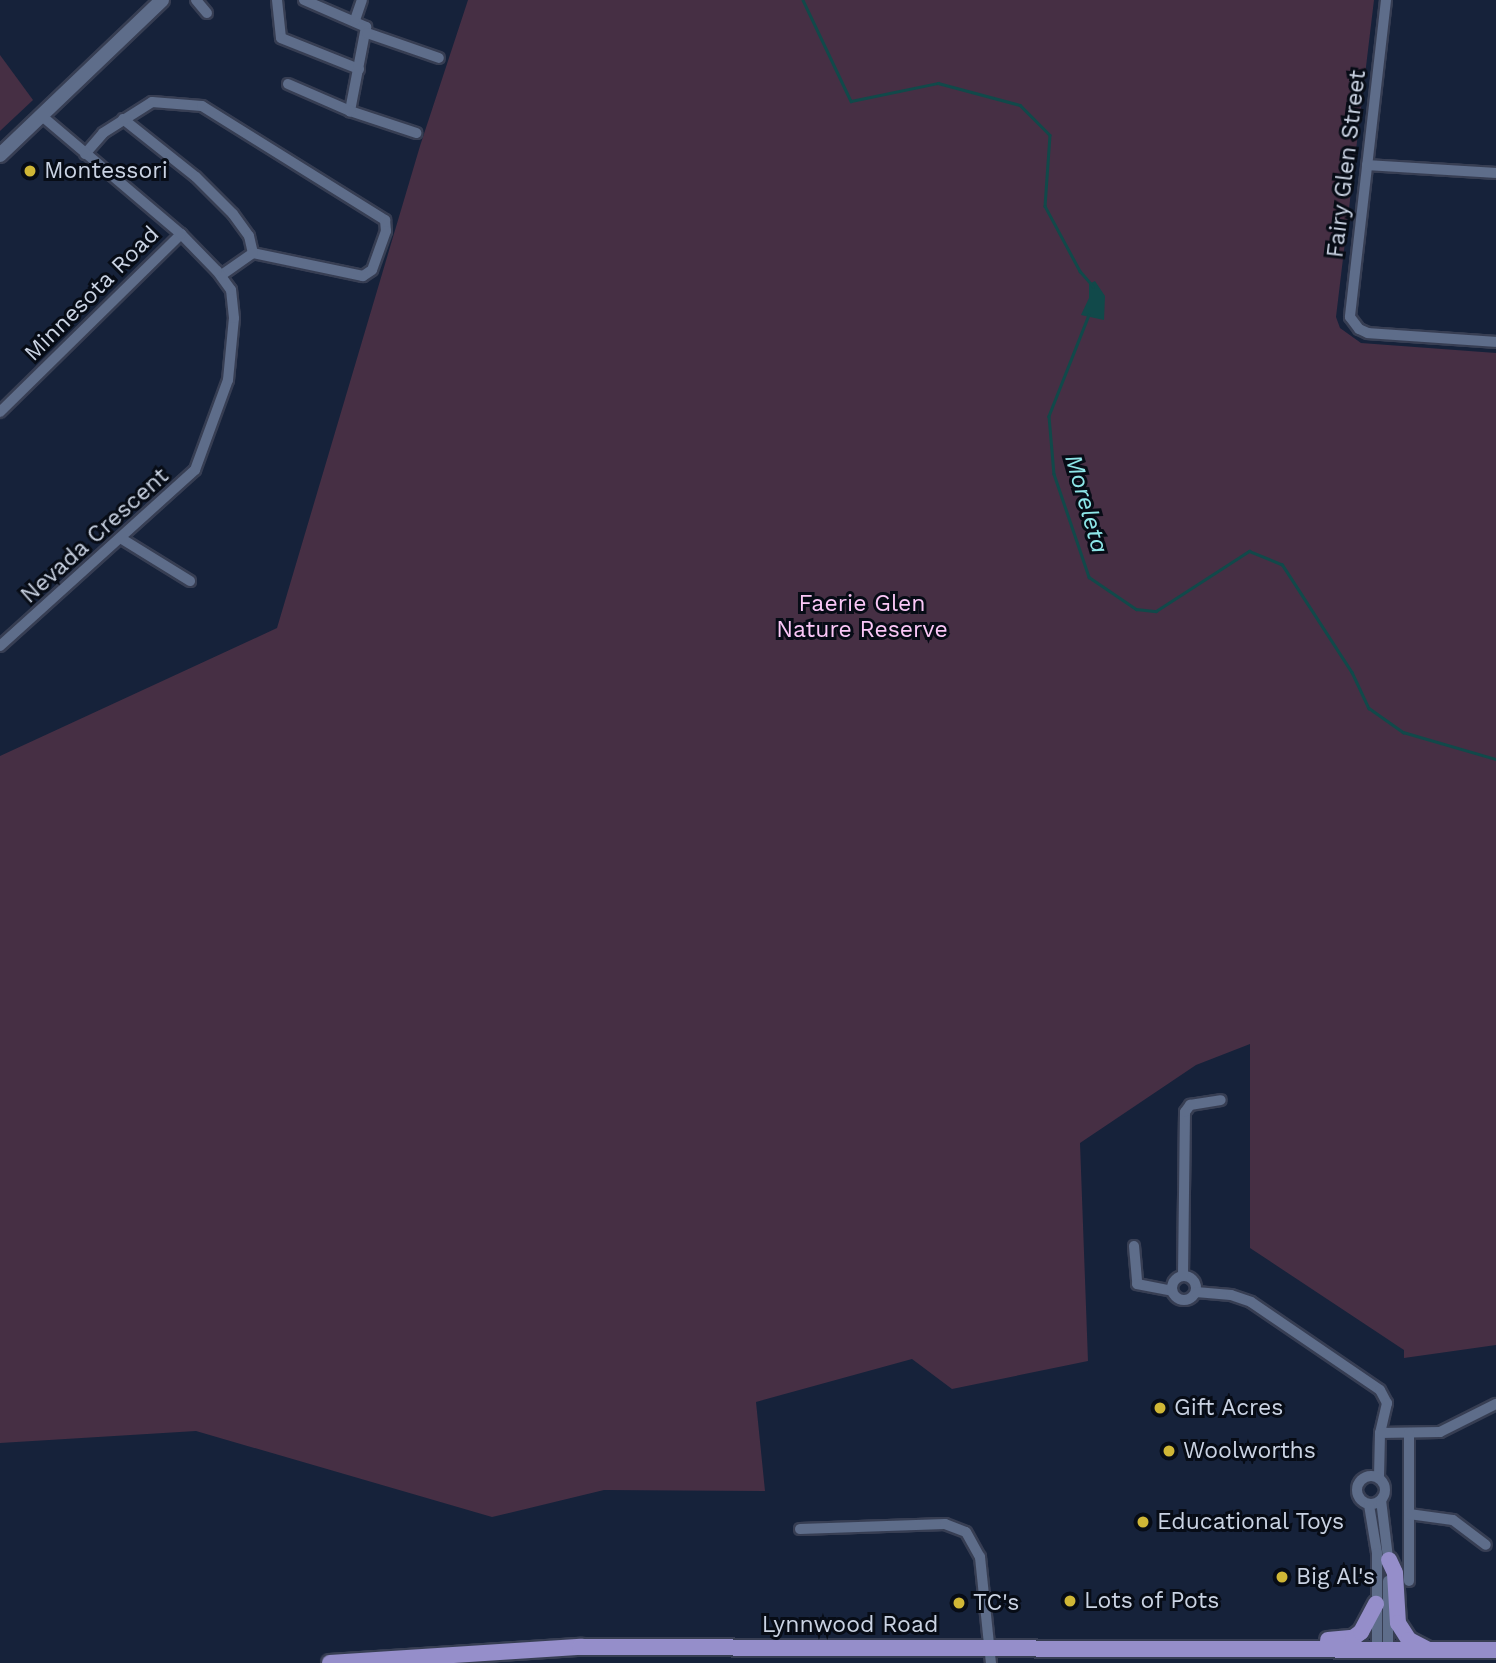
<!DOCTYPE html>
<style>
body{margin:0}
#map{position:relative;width:1496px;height:1663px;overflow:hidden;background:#16223a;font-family:"Work Sans",sans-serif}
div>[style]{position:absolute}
.green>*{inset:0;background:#462f44}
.water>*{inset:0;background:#11494a}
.stream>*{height:2.5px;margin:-1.25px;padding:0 1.25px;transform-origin:1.25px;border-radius:1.25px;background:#11494a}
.roads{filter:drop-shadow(2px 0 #373e53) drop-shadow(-2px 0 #373e53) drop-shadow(0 2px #373e53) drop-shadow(0 -2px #373e53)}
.street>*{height:10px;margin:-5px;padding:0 5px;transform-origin:5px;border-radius:5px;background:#5e6d8a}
.street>.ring{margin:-5px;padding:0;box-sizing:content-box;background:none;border:10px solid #5e6d8a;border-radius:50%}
.secondary>*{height:14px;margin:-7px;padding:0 7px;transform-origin:7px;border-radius:7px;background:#5e6d8a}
.primary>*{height:16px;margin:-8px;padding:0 8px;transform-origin:8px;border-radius:8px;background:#958eca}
.dots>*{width:19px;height:19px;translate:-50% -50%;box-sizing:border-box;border:4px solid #070c16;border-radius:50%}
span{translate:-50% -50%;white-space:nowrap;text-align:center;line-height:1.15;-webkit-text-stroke:6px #070c16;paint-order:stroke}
.street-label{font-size:23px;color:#cad3e3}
.poi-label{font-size:23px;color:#cad3e3}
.left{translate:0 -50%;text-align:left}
.park-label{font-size:23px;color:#fbc7f7}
.water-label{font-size:24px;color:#8ee7e9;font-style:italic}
</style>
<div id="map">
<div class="green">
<i style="clip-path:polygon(468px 0,1374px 0,1336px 317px,1340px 328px,1361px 343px,1496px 353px,1496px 1345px,1404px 1358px,1404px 1350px,1250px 1248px,1250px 1044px,1196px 1065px,1080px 1143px,1088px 1361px,952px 1389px,912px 1359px,756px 1402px,765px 1491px,604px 1490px,492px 1517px,196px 1431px,0 1443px,0 756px,277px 628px,420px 146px)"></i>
<i style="clip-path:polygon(0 55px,33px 100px,0 131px)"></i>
</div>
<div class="water">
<i style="clip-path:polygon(1095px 281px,1105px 296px,1104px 320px,1081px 315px,1089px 298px,1089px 284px)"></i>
</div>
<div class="stream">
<i style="left:803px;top:0;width:112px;rotate:64.6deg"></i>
<i style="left:851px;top:101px;width:89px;rotate:-11.7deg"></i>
<i style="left:938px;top:83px;width:85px;rotate:15deg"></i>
<i style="left:1020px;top:105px;width:42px;rotate:45deg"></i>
<i style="left:1050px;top:135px;width:71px;rotate:94deg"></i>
<i style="left:1045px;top:206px;width:74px;rotate:61.7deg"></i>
<i style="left:1080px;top:271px;width:20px;rotate:49deg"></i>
<i style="left:1089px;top:315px;width:109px;rotate:111.6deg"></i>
<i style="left:1049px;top:416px;width:58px;rotate:85.1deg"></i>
<i style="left:1054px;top:474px;width:109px;rotate:71.2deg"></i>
<i style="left:1089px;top:577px;width:57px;rotate:34.2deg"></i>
<i style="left:1136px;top:609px;width:20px;rotate:6deg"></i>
<i style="left:1156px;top:611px;width:111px;rotate:-32.8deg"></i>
<i style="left:1249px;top:551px;width:35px;rotate:22deg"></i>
<i style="left:1282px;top:564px;width:129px;rotate:57.1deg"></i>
<i style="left:1352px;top:672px;width:40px;rotate:65deg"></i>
<i style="left:1369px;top:708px;width:42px;rotate:35.2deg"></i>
<i style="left:1403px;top:732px;width:97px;rotate:16.2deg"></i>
</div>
<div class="roads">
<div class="street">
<i style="left:196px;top:0;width:17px;rotate:50deg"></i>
<i style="left:277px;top:0;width:38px;rotate:84deg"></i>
<i style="left:281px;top:38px;width:84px;rotate:21.7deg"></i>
<i style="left:304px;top:0;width:68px;rotate:23.5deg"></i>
<i style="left:366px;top:27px;width:86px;rotate:100.8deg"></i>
<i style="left:350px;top:111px;width:70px;rotate:18.4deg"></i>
<i style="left:1386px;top:0;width:319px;rotate:96.5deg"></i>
<i style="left:1350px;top:317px;width:15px;rotate:53deg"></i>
<i style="left:1359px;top:329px;width:10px;rotate:24deg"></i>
<i style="left:1368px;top:333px;width:128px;rotate:4deg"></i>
<i style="left:355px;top:20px;width:21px;rotate:-71deg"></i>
<i style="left:367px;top:33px;width:76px;rotate:19.1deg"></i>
<i style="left:288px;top:84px;width:68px;rotate:23.5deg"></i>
<i style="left:123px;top:119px;width:93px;rotate:38.5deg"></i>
<i style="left:196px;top:177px;width:52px;rotate:45deg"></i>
<i style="left:233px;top:214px;width:27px;rotate:54deg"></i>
<i style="left:249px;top:236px;width:17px;rotate:77deg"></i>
<i style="left:85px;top:154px;width:28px;rotate:-49deg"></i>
<i style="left:103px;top:133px;width:58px;rotate:-32.3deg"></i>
<i style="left:152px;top:102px;width:50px;rotate:4.6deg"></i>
<i style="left:202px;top:106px;width:216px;rotate:31.9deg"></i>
<i style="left:385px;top:220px;width:11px;rotate:85deg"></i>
<i style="left:386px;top:231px;width:41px;rotate:109.7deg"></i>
<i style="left:372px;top:270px;width:11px;rotate:146deg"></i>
<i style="left:363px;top:276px;width:112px;rotate:-168.2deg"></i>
<i style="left:253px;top:253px;width:39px;rotate:145deg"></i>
<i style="left:1367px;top:165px;width:129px;rotate:3.5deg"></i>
<i style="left:0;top:412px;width:254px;rotate:-44.5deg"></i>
<i style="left:122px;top:539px;width:80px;rotate:31.7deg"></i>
<i style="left:0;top:646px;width:263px;rotate:-42.1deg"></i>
<i style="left:195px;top:470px;width:96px;rotate:-69.9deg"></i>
<i style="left:228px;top:380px;width:62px;rotate:-84.5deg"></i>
<i style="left:234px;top:318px;width:28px;rotate:-96deg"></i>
<i style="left:231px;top:290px;width:24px;rotate:-126deg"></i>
<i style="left:217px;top:271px;width:52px;rotate:-134.2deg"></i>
<i style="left:181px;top:234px;width:182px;rotate:-139.7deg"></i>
<i style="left:1134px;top:1246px;width:38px;rotate:85deg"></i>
<i style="left:1137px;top:1284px;width:36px;rotate:11deg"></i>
<i class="ring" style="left:1172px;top:1276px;width:14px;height:14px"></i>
<i style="left:1183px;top:1276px;width:164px;rotate:-89.3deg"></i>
<i style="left:1185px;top:1112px;width:9px;rotate:-54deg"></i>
<i style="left:1190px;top:1105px;width:31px;rotate:-9deg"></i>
<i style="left:1196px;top:1292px;width:35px;rotate:5deg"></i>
<i style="left:1231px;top:1295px;width:21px;rotate:19deg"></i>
<i style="left:1251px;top:1302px;width:156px;rotate:34.3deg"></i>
<i style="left:1380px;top:1390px;width:15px;rotate:62deg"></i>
<i style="left:1387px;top:1403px;width:31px;rotate:103deg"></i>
<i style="left:1380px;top:1433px;width:45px;rotate:91.3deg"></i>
<i style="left:1380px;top:1433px;width:60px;rotate:-1deg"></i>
<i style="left:1440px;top:1432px;width:63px;rotate:-26.6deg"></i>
<i style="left:1409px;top:1433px;width:148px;rotate:90deg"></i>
<i class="ring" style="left:1357px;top:1476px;width:18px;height:18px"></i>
<i style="left:1381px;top:1500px;width:66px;rotate:83.1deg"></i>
<i style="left:1369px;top:1505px;width:49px;rotate:80.5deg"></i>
<i style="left:1377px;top:1553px;width:97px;rotate:90deg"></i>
<i style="left:1409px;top:1514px;width:44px;rotate:7.8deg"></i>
<i style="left:1453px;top:1520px;width:41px;rotate:37.1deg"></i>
<i style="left:800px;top:1529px;width:145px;rotate:-2deg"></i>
<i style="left:945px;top:1524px;width:22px;rotate:21deg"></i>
<i style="left:966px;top:1532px;width:29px;rotate:61deg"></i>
<i style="left:980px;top:1557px;width:107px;rotate:84.1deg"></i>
<i style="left:1388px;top:1581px;width:69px;rotate:90deg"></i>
</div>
<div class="secondary">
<i style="left:0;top:155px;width:224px;rotate:-43.7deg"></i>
</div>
<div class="primary">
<i style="left:1389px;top:1560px;width:14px;rotate:65deg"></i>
<i style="left:1395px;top:1573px;width:50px;rotate:86.6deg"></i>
<i style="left:1398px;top:1623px;width:20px;rotate:57deg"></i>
<i style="left:1409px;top:1640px;width:20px;rotate:27deg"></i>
<i style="left:1328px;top:1640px;width:25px;rotate:-5deg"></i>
<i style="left:1353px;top:1638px;width:10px;rotate:-37deg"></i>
<i style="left:1361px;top:1632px;width:32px;rotate:-62deg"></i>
<i style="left:330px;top:1663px;width:251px;rotate:-3.7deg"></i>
<i style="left:580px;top:1647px;width:916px;rotate:0.19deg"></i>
</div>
</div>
<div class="dots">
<i style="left:30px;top:171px;background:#d0b736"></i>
<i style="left:1160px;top:1408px;background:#d0b736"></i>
<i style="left:1169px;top:1451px;background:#d0b736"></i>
<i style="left:1143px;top:1522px;background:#d0b736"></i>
<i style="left:1282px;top:1577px;background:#d0b736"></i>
<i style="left:1070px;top:1601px;background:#d0b736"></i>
<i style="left:959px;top:1603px;background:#d0b736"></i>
</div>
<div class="street-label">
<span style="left:1347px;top:164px;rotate:-83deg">Fairy Glen Street</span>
<span style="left:92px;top:294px;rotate:-45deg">Minnesota Road</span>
<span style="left:95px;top:536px;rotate:-42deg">Nevada Crescent</span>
<span style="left:850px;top:1625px">Lynnwood Road</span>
</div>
<div class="poi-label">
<span class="left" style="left:44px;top:171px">Montessori</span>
<span class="left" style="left:1174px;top:1408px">Gift Acres</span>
<span class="left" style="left:1183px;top:1451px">Woolworths</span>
<span class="left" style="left:1157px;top:1522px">Educational Toys</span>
<span class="left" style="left:1296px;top:1577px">Big Al's</span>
<span class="left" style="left:1084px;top:1601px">Lots of Pots</span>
<span class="left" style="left:973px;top:1603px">TC's</span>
</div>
<div class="park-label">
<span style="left:862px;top:617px">Faerie Glen<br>Nature Reserve</span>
</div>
<div class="water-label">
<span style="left:1086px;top:504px;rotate:74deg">Moreleta</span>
</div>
</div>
